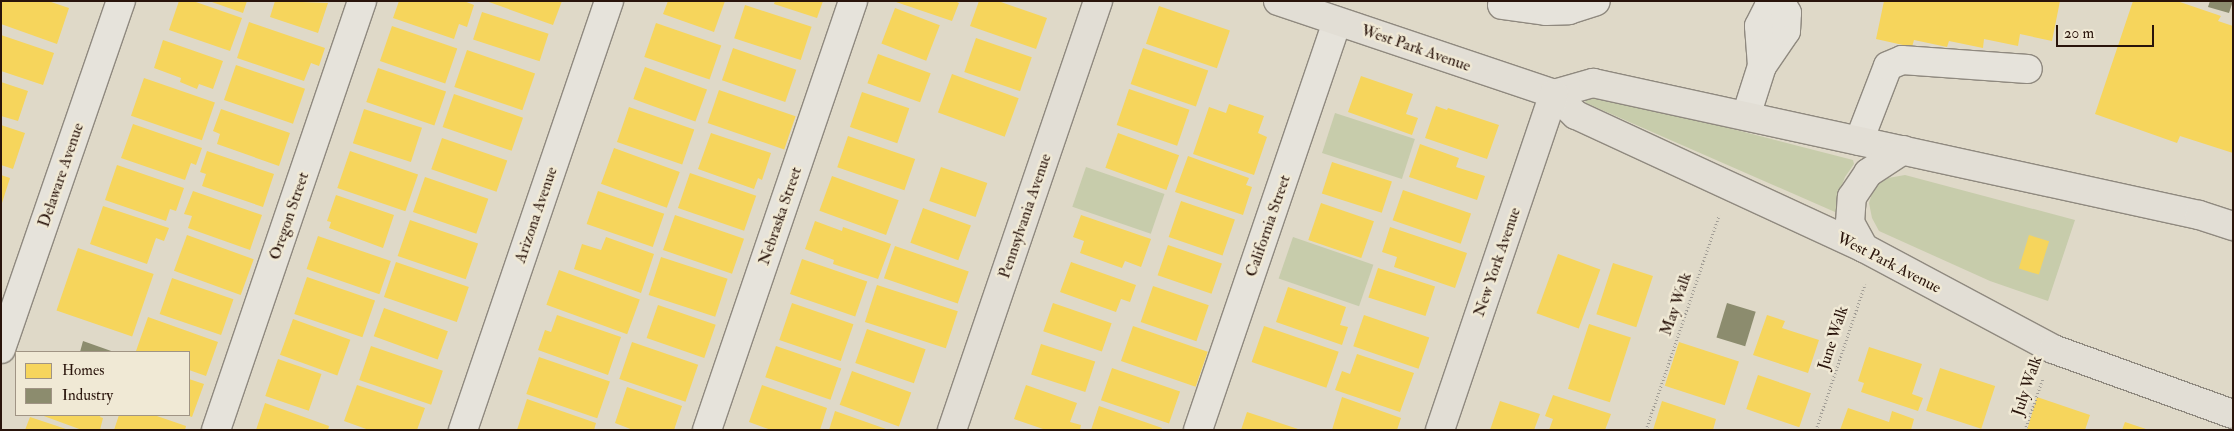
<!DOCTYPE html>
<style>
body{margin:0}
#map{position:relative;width:2234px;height:431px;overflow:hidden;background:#dfd9c8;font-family:"IM FELL Double Pica",serif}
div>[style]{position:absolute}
.green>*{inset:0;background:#c7ccab;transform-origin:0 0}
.homes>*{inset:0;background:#f6d55c;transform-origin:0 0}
.industry>*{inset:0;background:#8c8c6e;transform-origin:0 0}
.path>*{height:3px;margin-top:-1.5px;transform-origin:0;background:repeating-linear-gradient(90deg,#a29e96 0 1px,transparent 0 3.5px)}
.roads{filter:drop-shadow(1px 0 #8f897f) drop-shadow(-1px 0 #8f897f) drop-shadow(0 1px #8f897f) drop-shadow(0 -1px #8f897f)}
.minor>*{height:28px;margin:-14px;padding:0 14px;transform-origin:14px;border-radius:14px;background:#e6e3db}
.highway>*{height:28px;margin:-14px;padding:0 14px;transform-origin:14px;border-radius:14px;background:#e2ded5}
span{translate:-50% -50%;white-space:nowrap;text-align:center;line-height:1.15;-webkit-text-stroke:5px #f0e9d5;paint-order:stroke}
.street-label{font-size:16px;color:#29140b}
.frame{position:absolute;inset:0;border:2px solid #29140b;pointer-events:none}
.legend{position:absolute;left:15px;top:351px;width:175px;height:65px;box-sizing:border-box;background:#f0e9d5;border:1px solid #a09484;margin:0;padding:6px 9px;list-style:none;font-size:15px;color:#29140b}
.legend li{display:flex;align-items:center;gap:10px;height:25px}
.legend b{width:25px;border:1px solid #a09484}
.scale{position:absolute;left:2056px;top:25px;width:98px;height:22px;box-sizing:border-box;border:2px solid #29140b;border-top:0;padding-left:6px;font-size:15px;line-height:18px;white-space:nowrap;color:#29140b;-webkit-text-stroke:4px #f0e9d5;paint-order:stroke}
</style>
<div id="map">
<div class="green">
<i style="clip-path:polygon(1593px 93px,1853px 160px,1854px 164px,1845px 177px,1839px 193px,1839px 209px,1835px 212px,1586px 103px,1584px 98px)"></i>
<i style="left:1335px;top:113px;width:84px;height:42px;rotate:18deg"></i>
<i style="left:1086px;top:167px;width:83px;height:42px;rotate:19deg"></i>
<i style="clip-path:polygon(1905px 175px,2075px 220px,2048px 301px,1990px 281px,1879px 231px,1872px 218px,1869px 203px,1874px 187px,1888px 178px)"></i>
<i style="left:1293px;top:237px;width:85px;height:44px;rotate:19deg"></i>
</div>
<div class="homes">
<i style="clip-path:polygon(1px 1px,48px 1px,69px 8px,57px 44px,1px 24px)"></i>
<i style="clip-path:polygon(179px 1px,193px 1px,242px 18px,230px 51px,169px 30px)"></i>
<i style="clip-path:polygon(209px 1px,247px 1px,243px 13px)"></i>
<i style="clip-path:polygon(275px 1px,328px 3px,318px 33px,270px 17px)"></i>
<i style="clip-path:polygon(399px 1px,464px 1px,474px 5px,467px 27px,459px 24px,454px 39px,393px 18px)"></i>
<i style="clip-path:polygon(486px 1px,562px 1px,553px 25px)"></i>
<i style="clip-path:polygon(668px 1px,725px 1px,714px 32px,663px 14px)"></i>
<i style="clip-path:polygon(775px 1px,823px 1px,817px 18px,774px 4px)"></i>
<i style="clip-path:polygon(955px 1px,959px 3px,952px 21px,896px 2px)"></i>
<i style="clip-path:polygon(979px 1px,998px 1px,1047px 18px,1036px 49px,970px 26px)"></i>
<i style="clip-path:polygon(1884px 1px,2060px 1px,2052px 41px,2020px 34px,2018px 46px,1984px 39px,1983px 48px,1949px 41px,1947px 47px,1914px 40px,1912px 47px,1876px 39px)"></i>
<i style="clip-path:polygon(2133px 1px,2177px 1px,2221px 16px,2218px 21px,2233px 26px,2233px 153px,2180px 136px,2177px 143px,2095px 114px)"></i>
<i style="left:745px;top:5px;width:70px;height:35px;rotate:18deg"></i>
<i style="left:1159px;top:6px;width:75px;height:40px;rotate:19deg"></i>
<i style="left:895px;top:8px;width:48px;height:38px;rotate:21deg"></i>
<i style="left:482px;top:12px;width:70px;height:29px;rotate:18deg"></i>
<i style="clip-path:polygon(249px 22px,325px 48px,319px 66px,311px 63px,304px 81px,237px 58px)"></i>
<i style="left:656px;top:23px;width:69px;height:36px;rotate:19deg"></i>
<i style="left:392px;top:26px;width:69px;height:37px;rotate:19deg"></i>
<i style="clip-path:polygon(1px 35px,54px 53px,43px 85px,1px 71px)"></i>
<i style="left:976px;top:38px;width:59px;height:36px;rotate:19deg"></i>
<i style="clip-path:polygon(163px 40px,223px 61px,213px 89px,199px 84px,197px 89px,180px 82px,181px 78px,154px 68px)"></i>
<i style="left:733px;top:48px;width:67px;height:34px;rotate:19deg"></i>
<i style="left:1143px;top:48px;width:69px;height:38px;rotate:19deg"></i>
<i style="left:467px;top:50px;width:72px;height:39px;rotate:19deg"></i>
<i style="left:878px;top:54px;width:56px;height:31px;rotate:20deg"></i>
<i style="left:236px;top:65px;width:73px;height:37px;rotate:19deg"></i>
<i style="left:645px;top:67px;width:66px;height:34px;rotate:20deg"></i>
<i style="left:378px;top:68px;width:72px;height:36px;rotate:19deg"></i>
<i style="left:952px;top:74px;width:71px;height:41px;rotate:20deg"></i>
<i style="clip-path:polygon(1361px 76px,1413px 94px,1406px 114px,1418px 118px,1412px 135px,1348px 112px)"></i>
<i style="left:144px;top:78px;width:75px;height:40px;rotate:19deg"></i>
<i style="clip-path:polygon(1px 82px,28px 91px,18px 121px,1px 116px)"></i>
<i style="left:1129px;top:89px;width:64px;height:38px;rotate:19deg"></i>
<i style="left:719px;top:90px;width:81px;height:35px;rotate:19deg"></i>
<i style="left:862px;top:92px;width:50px;height:37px;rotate:19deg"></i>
<i style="left:454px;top:94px;width:73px;height:35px;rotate:19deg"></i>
<i style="clip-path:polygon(1229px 104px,1264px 116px,1258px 133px,1267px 137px,1254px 175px,1193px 154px,1209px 107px,1226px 113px)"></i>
<i style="clip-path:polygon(1436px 106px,1447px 110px,1448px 108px,1499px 125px,1487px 159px,1425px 138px)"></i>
<i style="left:629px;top:107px;width:69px;height:37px;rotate:19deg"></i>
<i style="clip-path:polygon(221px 109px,290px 133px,279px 166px,217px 144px,220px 134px,213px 131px)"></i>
<i style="left:364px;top:109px;width:61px;height:36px;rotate:18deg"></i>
<i style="clip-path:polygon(133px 124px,202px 148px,196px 165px,191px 163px,185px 180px,121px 158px)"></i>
<i style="clip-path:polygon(1px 125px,25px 133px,13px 169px,1px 165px)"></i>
<i style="clip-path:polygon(711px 133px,771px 153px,762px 180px,758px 178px,754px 189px,698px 169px)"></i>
<i style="left:1118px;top:133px;width:65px;height:37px;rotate:20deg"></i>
<i style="left:848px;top:136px;width:71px;height:33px;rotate:19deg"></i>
<i style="left:442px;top:138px;width:69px;height:33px;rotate:19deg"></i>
<i style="clip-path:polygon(1420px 144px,1459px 158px,1456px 167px,1485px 176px,1477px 200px,1409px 177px)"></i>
<i style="left:614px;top:148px;width:70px;height:38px;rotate:20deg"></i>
<i style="clip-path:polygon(207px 151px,274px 174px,263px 207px,202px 186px,206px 174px,200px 172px)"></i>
<i style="left:350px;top:151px;width:72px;height:39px;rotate:19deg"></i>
<i style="clip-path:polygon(1188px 156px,1249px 178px,1246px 185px,1252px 187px,1243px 215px,1175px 192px)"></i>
<i style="left:1332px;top:162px;width:63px;height:33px;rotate:18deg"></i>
<i style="clip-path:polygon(117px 165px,184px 188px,176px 211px,170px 209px,166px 221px,105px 200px)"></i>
<i style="left:941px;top:167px;width:49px;height:36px;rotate:19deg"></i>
<i style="left:690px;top:173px;width:70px;height:37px;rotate:19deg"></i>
<i style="clip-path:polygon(1px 175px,10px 178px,2px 203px,1px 203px)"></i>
<i style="left:832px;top:176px;width:71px;height:37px;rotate:20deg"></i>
<i style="left:425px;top:177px;width:67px;height:37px;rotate:19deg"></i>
<i style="left:1403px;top:190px;width:72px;height:32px;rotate:19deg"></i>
<i style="clip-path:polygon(193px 191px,262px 215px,250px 250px,188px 228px,192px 216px,184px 214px)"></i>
<i style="left:598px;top:191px;width:70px;height:35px;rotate:19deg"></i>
<i style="clip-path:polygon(336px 195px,394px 215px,383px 248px,329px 228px,331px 222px,327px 221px)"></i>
<i style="left:1181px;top:201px;width:57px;height:38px;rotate:19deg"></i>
<i style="left:1321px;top:203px;width:56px;height:39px;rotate:19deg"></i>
<i style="clip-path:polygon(103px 206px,169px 228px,164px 241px,156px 238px,147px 264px,90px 244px)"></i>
<i style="left:923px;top:208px;width:51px;height:37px;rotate:20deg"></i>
<i style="left:675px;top:215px;width:73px;height:37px;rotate:19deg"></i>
<i style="clip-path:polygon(1081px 215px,1151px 239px,1141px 267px,1125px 261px,1122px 268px,1080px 253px,1084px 241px,1073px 237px)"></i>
<i style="left:410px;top:220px;width:72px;height:38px;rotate:19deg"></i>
<i style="clip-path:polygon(815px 221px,842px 231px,843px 227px,891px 244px,878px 279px,833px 264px,834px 260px,805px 249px)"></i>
<i style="clip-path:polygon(1390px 227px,1467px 253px,1455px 288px,1394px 267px,1397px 257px,1382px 252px)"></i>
<i style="left:187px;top:235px;width:71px;height:38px;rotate:20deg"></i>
<i style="left:2029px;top:235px;width:21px;height:35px;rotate:17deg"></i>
<i style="left:318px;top:236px;width:77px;height:35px;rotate:19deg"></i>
<i style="clip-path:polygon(606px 237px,654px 254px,641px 293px,574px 269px,582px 244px,601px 250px)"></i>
<i style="left:1168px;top:245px;width:57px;height:32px;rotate:19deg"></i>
<i style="left:895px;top:246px;width:78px;height:34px;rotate:19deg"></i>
<i style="left:78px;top:248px;width:80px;height:66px;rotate:19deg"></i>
<i style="left:1558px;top:254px;width:45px;height:63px;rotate:20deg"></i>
<i style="left:661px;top:257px;width:70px;height:40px;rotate:18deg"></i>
<i style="left:802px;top:259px;width:69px;height:37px;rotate:19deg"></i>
<i style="left:396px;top:262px;width:77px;height:37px;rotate:19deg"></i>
<i style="clip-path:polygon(1071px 262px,1136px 285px,1130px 302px,1121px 299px,1116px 312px,1060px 292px)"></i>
<i style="left:1613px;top:263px;width:42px;height:54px;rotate:18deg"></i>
<i style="left:1378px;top:268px;width:60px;height:31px;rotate:18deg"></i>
<i style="left:559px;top:270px;width:86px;height:37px;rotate:20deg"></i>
<i style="left:307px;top:277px;width:72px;height:39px;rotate:19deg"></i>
<i style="left:172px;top:278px;width:65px;height:38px;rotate:19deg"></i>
<i style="left:877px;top:285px;width:85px;height:39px;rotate:18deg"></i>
<i style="left:1153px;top:286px;width:59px;height:38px;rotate:19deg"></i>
<i style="clip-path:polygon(1288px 287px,1346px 307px,1340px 325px,1348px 327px,1342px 345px,1276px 322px)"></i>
<i style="left:792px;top:303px;width:65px;height:39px;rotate:19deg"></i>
<i style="left:1053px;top:303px;width:62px;height:30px;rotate:19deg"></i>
<i style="left:658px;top:305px;width:61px;height:35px;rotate:19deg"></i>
<i style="left:384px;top:308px;width:68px;height:30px;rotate:20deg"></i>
<i style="clip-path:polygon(557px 315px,621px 337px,608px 375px,538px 350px,545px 330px,551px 332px)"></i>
<i style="left:1364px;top:315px;width:69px;height:33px;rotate:19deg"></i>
<i style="clip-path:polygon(1767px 315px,1785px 321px,1782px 328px,1819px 340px,1808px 373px,1753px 355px)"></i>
<i style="clip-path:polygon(148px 317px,218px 342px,206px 376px,189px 370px,189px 352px,136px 351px)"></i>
<i style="left:293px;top:319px;width:61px;height:38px;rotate:20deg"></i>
<i style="left:1589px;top:324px;width:44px;height:68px;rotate:18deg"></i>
<i style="left:1133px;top:326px;width:79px;height:37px;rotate:19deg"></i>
<i style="left:1264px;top:326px;width:79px;height:38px;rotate:19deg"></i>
<i style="left:867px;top:329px;width:62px;height:36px;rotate:19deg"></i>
<i style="left:632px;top:342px;width:70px;height:39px;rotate:19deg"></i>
<i style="left:1679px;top:342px;width:63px;height:46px;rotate:18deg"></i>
<i style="left:1041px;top:344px;width:57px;height:32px;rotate:18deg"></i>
<i style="left:371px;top:346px;width:76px;height:36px;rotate:19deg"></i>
<i style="left:776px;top:346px;width:69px;height:33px;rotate:19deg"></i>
<i style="clip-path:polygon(1869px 347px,1922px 364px,1912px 394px,1923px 398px,1918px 411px,1861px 392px,1864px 383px,1858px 381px)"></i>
<i style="clip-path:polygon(1357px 354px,1414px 373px,1400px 412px,1335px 390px,1342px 371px,1350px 374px)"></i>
<i style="left:539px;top:357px;width:75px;height:39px;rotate:19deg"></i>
<i style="left:278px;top:359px;width:46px;height:39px;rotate:19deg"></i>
<i style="left:1112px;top:368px;width:72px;height:34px;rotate:19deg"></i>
<i style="left:1940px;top:368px;width:58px;height:45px;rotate:18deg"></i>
<i style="left:852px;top:371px;width:63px;height:36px;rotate:20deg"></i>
<i style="left:1758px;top:375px;width:56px;height:36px;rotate:19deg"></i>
<i style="clip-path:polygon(189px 379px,204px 384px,192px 417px,189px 416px)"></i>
<i style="clip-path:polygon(357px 385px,425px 408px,417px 430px,369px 430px,344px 421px)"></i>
<i style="clip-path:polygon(762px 385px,827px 408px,820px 430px,771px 430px,749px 422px)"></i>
<i style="clip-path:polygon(1026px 385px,1077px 403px,1070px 422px,1081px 425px,1080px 430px,1046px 430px,1014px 419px)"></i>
<i style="clip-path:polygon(627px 387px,682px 406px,674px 430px,633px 430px,615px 423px)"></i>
<i style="clip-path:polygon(1553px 395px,1611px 414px,1605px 430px,1549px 430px,1553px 419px,1545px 416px)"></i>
<i style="clip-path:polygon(1342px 397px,1401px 418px,1397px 430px,1332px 430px)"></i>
<i style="clip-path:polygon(2037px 397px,2090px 415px,2085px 430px,2027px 430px)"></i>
<i style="clip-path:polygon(527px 399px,596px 423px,594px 430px,517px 430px)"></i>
<i style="clip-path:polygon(1500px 401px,1540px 414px,1534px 430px,1490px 430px)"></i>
<i style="clip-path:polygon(1662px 401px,1716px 419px,1713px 430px,1653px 430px)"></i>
<i style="clip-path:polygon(265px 403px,329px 426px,328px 430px,256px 430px)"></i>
<i style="clip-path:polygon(1099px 406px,1162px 428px,1161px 430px,1091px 430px)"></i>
<i style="clip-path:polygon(1848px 408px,1889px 422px,1892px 411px,1914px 419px,1911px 430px,1840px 430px)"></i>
<i style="clip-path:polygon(835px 411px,886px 429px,886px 430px,829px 430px)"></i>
<i style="clip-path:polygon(1247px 412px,1298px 429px,1298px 430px,1241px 430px)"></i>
<i style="clip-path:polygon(41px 415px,101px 415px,100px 417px,103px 418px,100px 430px,82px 430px)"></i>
<i style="clip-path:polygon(119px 415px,154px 415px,186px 426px,185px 430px,114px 430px)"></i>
<i style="clip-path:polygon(30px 417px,66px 429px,66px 430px,25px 430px)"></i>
<i style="clip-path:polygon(2125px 422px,2146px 429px,2146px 430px,2122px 430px)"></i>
</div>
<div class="industry">
<i style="clip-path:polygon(2210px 1px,2233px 1px,2229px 13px,2208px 7px)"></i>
<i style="left:1727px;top:303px;width:30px;height:36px;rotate:17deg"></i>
<i style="clip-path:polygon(83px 341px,114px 352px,80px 352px)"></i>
</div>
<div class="path">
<i style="left:1646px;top:430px;width:227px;rotate:-71.2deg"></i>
<i style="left:1816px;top:430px;width:154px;rotate:-71.4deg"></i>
<i style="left:2025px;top:430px;width:55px;rotate:-70.9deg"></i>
</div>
<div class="roads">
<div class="minor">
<i style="left:1502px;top:5px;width:44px;rotate:7.8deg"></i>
<i style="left:1546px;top:11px;width:23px;rotate:-2deg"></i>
<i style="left:1569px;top:10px;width:28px;rotate:-18deg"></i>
<i style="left:1762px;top:66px;width:40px;rotate:-94.3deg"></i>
<i style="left:1759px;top:26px;width:22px;rotate:-63deg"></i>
<i style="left:1769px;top:6px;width:9px;rotate:-36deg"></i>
<i style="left:1746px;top:116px;width:52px;rotate:-72.3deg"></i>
<i style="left:1762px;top:66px;width:42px;rotate:-55.6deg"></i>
<i style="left:1786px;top:31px;width:18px;rotate:-87deg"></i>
<i style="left:1787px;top:13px;width:14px;rotate:-120deg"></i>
<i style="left:1859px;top:141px;width:80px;rotate:-68.9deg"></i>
<i style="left:1888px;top:66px;width:15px;rotate:-23deg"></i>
<i style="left:1902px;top:60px;width:126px;rotate:4.1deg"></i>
<i style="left:1px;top:349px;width:368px;rotate:-71deg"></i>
<i style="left:216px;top:430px;width:453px;rotate:-71.2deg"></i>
<i style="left:463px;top:430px;width:453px;rotate:-71.2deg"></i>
<i style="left:707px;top:430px;width:453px;rotate:-71.2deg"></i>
<i style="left:1198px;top:430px;width:431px;rotate:-71.2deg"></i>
</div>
<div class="highway">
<i style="left:1278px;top:1px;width:291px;rotate:18.6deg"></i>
<i style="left:1554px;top:94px;width:30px;rotate:44deg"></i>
<i style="left:1576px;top:115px;width:317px;rotate:24.8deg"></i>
<i style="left:1864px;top:248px;width:214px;rotate:28.1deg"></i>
<i style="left:2053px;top:349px;width:191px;rotate:19.9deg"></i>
<i style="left:1554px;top:94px;width:41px;rotate:-15.8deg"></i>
<i style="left:1593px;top:83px;width:620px;rotate:12.29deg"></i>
<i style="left:2199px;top:215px;width:36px;rotate:18deg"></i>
<i style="left:1864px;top:248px;width:29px;rotate:-119deg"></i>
<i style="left:1850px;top:223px;width:26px;rotate:-86deg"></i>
<i style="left:1852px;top:197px;width:29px;rotate:-56deg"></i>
<i style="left:1868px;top:173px;width:42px;rotate:-33.3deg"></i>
<i style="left:952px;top:430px;width:453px;rotate:-71.2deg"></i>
<i style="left:1440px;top:430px;width:355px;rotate:-71.3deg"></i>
</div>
</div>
<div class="street-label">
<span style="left:1416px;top:48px;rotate:19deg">West Park Avenue</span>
<span style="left:61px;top:175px;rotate:-71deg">Delaware Avenue</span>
<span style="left:536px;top:215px;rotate:-71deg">Arizona Avenue</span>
<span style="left:289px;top:216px;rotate:-71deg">Oregon Street</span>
<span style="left:780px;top:216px;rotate:-71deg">Nebraska Street</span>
<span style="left:1025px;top:216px;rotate:-71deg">Pennsylvania Avenue</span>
<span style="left:1268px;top:226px;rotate:-71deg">California Street</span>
<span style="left:1497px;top:262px;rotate:-71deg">New York Avenue</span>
<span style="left:1889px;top:263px;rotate:27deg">West Park Avenue</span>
<span style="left:1676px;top:304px;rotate:-71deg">May Walk</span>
<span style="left:1833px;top:338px;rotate:-72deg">June Walk</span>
<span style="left:2027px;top:386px;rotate:-71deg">July Walk</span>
</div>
<div class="frame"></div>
<ul class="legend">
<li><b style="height:14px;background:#f6d55c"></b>Homes</li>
<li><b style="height:14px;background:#8c8c6e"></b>Industry</li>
</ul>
<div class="scale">20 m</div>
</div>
